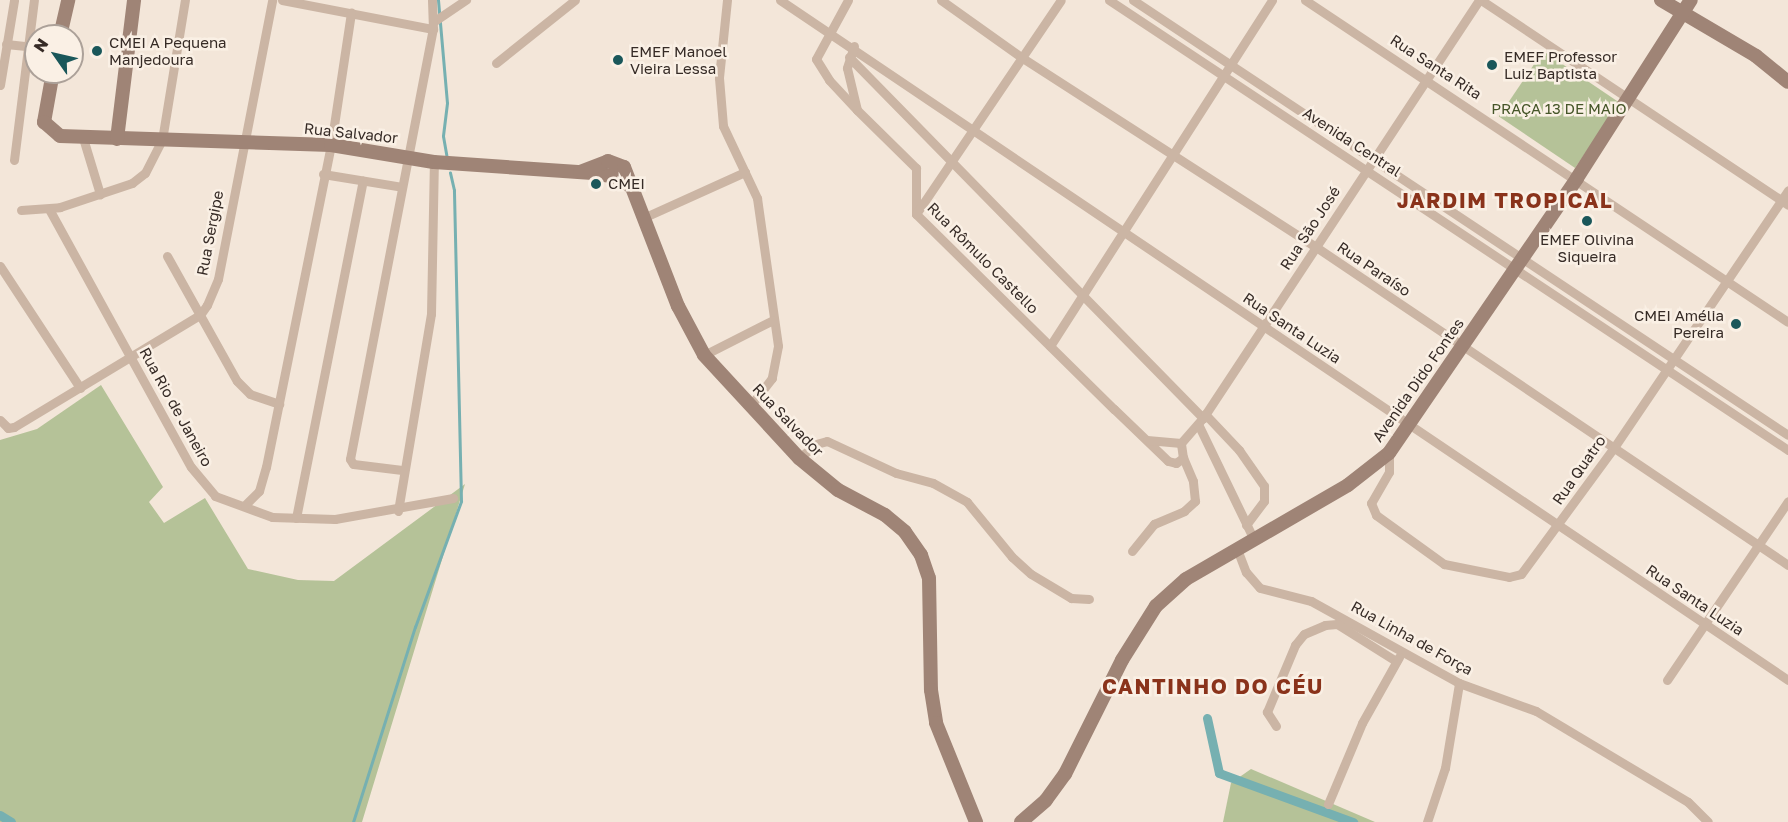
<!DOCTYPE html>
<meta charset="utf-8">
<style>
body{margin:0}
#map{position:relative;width:1788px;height:822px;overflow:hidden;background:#f3e6d9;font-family:"Golos Text",sans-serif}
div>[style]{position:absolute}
.green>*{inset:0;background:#b5c298;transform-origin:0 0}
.stream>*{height:3px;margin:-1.5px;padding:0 1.5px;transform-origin:1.5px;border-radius:1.5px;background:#76b0b1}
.canal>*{height:9px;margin:-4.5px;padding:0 4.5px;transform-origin:4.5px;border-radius:4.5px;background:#76b0b1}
.street>*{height:9px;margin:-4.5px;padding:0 4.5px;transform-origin:4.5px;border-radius:4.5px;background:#cbb5a4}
.secondary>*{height:14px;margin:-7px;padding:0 7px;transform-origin:7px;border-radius:7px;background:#9f8476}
.dots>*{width:16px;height:16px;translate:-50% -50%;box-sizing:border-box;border:3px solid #faf0e5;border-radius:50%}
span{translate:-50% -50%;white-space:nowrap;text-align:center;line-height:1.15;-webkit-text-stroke:5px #faf0e5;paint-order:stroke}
.poi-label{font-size:15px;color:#362b26}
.left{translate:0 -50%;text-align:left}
.right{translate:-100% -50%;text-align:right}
.street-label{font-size:15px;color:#362b26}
.park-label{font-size:15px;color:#465629}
.district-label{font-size:21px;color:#8a331b;font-weight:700;letter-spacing:1.5px}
.north{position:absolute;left:24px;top:24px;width:60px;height:60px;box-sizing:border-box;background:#faf0e5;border:2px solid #aca199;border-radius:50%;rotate:304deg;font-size:16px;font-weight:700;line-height:24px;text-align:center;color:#362b26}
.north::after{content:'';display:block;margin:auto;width:21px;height:27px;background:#1a575a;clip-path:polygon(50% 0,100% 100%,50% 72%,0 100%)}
</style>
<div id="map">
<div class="green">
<i style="left:1543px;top:51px;width:92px;height:79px;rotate:34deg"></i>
<i style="clip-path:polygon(101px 385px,163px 487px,149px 502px,164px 523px,205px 498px,248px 569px,298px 580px,334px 581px,465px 484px,362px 822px,0 822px,0 440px,37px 429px)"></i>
<i style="clip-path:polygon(1251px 769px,1375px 822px,1223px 822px,1231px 783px)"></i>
</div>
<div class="stream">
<i style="left:438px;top:0;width:103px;rotate:85deg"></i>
<i style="left:447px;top:103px;width:33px;rotate:97deg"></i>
<i style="left:443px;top:136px;width:22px;rotate:80deg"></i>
<i style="left:353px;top:822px;width:205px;rotate:-72.4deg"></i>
<i style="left:415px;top:627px;width:134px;rotate:-69.9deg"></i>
<i style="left:461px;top:501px;width:311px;rotate:-91.3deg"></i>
<i style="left:454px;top:190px;width:18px;rotate:-103deg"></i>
</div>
<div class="canal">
<i style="left:1207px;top:718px;width:56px;rotate:77.7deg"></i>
<i style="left:1219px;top:773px;width:143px;rotate:20.1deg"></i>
<i style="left:0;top:815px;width:13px;rotate:32deg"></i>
</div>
<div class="street">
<i style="left:282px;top:0;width:154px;rotate:10.9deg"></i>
<i style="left:727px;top:0;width:78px;rotate:95.9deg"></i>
<i style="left:719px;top:78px;width:48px;rotate:85.2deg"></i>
<i style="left:723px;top:126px;width:80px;rotate:64.7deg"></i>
<i style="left:757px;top:198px;width:149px;rotate:81.9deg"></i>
<i style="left:778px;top:346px;width:33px;rotate:101deg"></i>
<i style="left:772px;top:378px;width:34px;rotate:128deg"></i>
<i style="left:780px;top:0;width:1216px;rotate:34deg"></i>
<i style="left:848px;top:0;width:67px;rotate:118.5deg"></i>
<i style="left:816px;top:59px;width:25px;rotate:58deg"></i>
<i style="left:829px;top:80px;width:41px;rotate:47deg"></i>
<i style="left:941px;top:0;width:98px;rotate:35.5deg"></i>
<i style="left:1021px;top:57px;width:351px;rotate:32.8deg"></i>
<i style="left:1316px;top:247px;width:569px;rotate:33.97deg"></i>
<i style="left:1109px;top:0;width:815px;rotate:33.53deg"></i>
<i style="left:1133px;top:0;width:786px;rotate:33.59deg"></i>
<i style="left:1305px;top:0;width:580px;rotate:33.69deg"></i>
<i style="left:1481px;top:0;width:369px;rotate:33.7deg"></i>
<i style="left:433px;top:22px;width:40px;rotate:-34deg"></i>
<i style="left:6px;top:44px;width:30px;rotate:6deg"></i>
<i style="left:854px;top:46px;width:23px;rotate:108deg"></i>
<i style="left:847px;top:68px;width:43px;rotate:76.6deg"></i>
<i style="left:857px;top:110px;width:83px;rotate:44.5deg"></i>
<i style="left:916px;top:168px;width:46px;rotate:90deg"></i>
<i style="left:916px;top:214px;width:278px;rotate:44.6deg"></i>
<i style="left:1114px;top:409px;width:75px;rotate:43.9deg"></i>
<i style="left:1168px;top:461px;width:8px;rotate:14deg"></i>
<i style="left:1176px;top:463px;width:9px;rotate:-36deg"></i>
<i style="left:1183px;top:458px;width:15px;rotate:-98deg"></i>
<i style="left:1181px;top:443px;width:33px;rotate:-49deg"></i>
<i style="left:1203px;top:418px;width:501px;rotate:-56.56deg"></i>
<i style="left:849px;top:57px;width:506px;rotate:45.56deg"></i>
<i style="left:496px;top:63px;width:101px;rotate:-38.6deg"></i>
<i style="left:0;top:85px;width:86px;rotate:-80.6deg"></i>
<i style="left:83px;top:138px;width:59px;rotate:73.1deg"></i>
<i style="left:14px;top:160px;width:161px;rotate:-82.9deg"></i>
<i style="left:323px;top:174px;width:80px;rotate:9.3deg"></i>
<i style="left:49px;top:209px;width:294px;rotate:61.2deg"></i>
<i style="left:191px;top:467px;width:38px;rotate:50deg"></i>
<i style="left:215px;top:496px;width:61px;rotate:20.2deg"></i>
<i style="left:272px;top:517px;width:63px;rotate:1.8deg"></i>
<i style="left:335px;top:519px;width:120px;rotate:-10.1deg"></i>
<i style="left:21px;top:210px;width:39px;rotate:-4deg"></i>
<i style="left:60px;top:207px;width:76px;rotate:-18.4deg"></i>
<i style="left:132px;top:183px;width:16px;rotate:-38deg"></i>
<i style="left:145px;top:173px;width:37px;rotate:-63deg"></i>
<i style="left:162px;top:140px;width:142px;rotate:-80.7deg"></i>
<i style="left:916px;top:214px;width:258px;rotate:-55.9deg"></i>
<i style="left:643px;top:218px;width:112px;rotate:-24.3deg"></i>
<i style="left:167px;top:256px;width:143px;rotate:60.8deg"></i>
<i style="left:237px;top:381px;width:18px;rotate:45deg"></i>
<i style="left:250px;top:394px;width:31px;rotate:19deg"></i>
<i style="left:0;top:266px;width:146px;rotate:56.7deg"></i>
<i style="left:1050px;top:346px;width:411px;rotate:-57.3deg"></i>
<i style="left:704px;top:355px;width:77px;rotate:-26.9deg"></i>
<i style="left:1205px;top:414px;width:50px;rotate:46.6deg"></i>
<i style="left:1239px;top:450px;width:44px;rotate:55.2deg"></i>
<i style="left:1264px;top:486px;width:15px;rotate:90deg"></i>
<i style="left:1264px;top:501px;width:30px;rotate:127deg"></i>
<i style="left:0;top:420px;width:11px;rotate:45deg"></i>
<i style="left:8px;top:428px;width:6px;rotate:-9deg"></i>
<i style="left:14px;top:427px;width:217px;rotate:-31.1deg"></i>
<i style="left:200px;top:315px;width:12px;rotate:-55deg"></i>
<i style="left:207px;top:305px;width:28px;rotate:-67deg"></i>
<i style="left:218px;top:279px;width:284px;rotate:-79deg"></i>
<i style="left:1198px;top:424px;width:127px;rotate:64.2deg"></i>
<i style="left:1147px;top:440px;width:34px;rotate:5deg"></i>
<i style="left:1389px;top:453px;width:19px;rotate:90deg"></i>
<i style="left:1389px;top:472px;width:36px;rotate:120deg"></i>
<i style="left:1371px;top:503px;width:13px;rotate:67deg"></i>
<i style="left:1376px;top:515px;width:84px;rotate:35.8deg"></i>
<i style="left:1444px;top:564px;width:66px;rotate:11.3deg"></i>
<i style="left:1509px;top:577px;width:12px;rotate:-14deg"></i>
<i style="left:1521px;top:574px;width:159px;rotate:-53.7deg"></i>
<i style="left:1615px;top:446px;width:309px;rotate:-55.9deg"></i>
<i style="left:799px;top:458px;width:22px;rotate:-39deg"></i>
<i style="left:816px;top:444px;width:11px;rotate:-15deg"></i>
<i style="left:827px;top:441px;width:76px;rotate:24.9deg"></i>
<i style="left:896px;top:473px;width:38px;rotate:15deg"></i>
<i style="left:933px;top:483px;width:39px;rotate:29deg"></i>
<i style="left:967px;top:502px;width:71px;rotate:50.7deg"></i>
<i style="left:1012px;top:557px;width:25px;rotate:42deg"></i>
<i style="left:1031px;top:574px;width:47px;rotate:31deg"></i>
<i style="left:1071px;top:598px;width:18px;rotate:3deg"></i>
<i style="left:402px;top:470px;width:49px;rotate:-173deg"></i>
<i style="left:353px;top:464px;width:6px;rotate:-121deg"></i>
<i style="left:350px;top:459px;width:438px;rotate:-79.1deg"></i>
<i style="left:433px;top:29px;width:29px;rotate:-92deg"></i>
<i style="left:245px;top:505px;width:20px;rotate:-45deg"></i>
<i style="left:259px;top:491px;width:25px;rotate:-74deg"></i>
<i style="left:266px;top:467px;width:328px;rotate:-78.6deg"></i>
<i style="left:331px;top:145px;width:134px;rotate:-81.4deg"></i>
<i style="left:398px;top:511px;width:200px;rotate:-80.5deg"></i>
<i style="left:431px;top:314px;width:152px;rotate:-88.9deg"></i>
<i style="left:296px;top:518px;width:344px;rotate:-78.8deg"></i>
<i style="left:1237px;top:549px;width:25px;rotate:69deg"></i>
<i style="left:1246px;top:572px;width:21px;rotate:49deg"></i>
<i style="left:1260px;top:588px;width:53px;rotate:14.3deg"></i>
<i style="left:1311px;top:601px;width:169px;rotate:29deg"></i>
<i style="left:1459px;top:683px;width:82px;rotate:20deg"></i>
<i style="left:1536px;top:711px;width:177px;rotate:30.9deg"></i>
<i style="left:1688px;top:802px;width:28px;rotate:45deg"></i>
<i style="left:1132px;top:551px;width:35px;rotate:-51deg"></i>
<i style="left:1154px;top:524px;width:33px;rotate:-23deg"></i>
<i style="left:1184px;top:511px;width:15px;rotate:-42deg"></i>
<i style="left:1195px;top:501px;width:20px;rotate:-96deg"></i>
<i style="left:1193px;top:481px;width:25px;rotate:-113deg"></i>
<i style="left:1667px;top:680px;width:216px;rotate:-55.9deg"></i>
<i style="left:1276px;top:726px;width:17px;rotate:-123deg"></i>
<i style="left:1267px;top:712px;width:73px;rotate:-67.3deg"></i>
<i style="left:1295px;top:645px;width:14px;rotate:-51deg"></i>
<i style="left:1304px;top:634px;width:23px;rotate:-23deg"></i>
<i style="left:1325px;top:625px;width:12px;rotate:-5deg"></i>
<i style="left:1337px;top:624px;width:70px;rotate:32.1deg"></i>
<i style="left:1328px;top:804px;width:88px;rotate:-67.2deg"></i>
<i style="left:1362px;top:723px;width:76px;rotate:-60.7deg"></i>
<i style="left:1427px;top:822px;width:57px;rotate:-71.6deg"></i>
<i style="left:1445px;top:768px;width:86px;rotate:-80.6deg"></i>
</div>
<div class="secondary">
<i style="left:1661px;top:0;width:110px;rotate:30.5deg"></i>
<i style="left:1756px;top:56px;width:41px;rotate:39.1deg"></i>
<i style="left:60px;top:36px;width:37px;rotate:-77deg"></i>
<i style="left:53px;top:72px;width:51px;rotate:100.2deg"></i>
<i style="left:44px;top:122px;width:21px;rotate:41deg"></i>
<i style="left:60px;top:136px;width:271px;rotate:1.9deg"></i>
<i style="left:331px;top:145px;width:104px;rotate:9.4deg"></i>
<i style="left:434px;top:162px;width:159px;rotate:4deg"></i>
<i style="left:593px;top:173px;width:27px;rotate:10deg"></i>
<i style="left:620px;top:178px;width:13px;rotate:39deg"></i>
<i style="left:117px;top:139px;width:140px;rotate:-83deg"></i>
<i style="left:580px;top:172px;width:30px;rotate:-21deg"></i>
<i style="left:608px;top:161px;width:17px;rotate:21deg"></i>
<i style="left:624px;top:167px;width:149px;rotate:68.8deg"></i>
<i style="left:678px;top:306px;width:55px;rotate:62deg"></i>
<i style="left:704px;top:355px;width:140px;rotate:47.3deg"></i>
<i style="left:799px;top:458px;width:50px;rotate:39.4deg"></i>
<i style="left:838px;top:490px;width:53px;rotate:28deg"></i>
<i style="left:885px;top:515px;width:26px;rotate:40deg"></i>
<i style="left:905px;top:532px;width:28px;rotate:55deg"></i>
<i style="left:921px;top:555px;width:24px;rotate:71deg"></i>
<i style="left:929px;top:578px;width:112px;rotate:89deg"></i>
<i style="left:931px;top:690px;width:33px;rotate:81deg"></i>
<i style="left:936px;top:723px;width:107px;rotate:68deg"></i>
<i style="left:1021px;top:822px;width:33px;rotate:-41deg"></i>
<i style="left:1046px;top:800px;width:32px;rotate:-54deg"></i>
<i style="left:1065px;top:774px;width:127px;rotate:-63.4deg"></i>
<i style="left:1122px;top:660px;width:64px;rotate:-57.8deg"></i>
<i style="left:1156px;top:606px;width:40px;rotate:-42deg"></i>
<i style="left:1186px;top:579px;width:187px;rotate:-30.1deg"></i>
<i style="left:1348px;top:485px;width:52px;rotate:-38deg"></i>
<i style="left:1389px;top:453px;width:333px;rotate:-55.6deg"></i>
<i style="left:1577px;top:178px;width:211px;rotate:-57.4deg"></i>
</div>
<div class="dots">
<i style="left:97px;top:51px;background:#1a575a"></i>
<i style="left:618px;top:60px;background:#1a575a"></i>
<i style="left:1492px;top:65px;background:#1a575a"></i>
<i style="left:596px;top:184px;background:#1a575a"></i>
<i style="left:1587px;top:221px;background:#1a575a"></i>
<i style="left:1736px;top:324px;background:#1a575a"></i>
</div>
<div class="poi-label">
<span class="left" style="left:109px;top:51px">CMEI A Pequena<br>Manjedoura</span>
<span class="left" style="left:630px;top:60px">EMEF Manoel<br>Vieira Lessa</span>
<span class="left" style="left:1504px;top:65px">EMEF Professor<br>Luiz Baptista</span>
<span class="left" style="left:608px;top:184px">CMEI</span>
<span style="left:1587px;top:248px">EMEF Olivina<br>Siqueira</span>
<span class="right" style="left:1724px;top:324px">CMEI Amélia<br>Pereira</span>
</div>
<div class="street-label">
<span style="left:1436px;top:67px;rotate:33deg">Rua Santa Rita</span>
<span style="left:351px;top:133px;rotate:6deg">Rua Salvador</span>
<span style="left:1352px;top:142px;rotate:33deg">Avenida Central</span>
<span style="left:1310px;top:228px;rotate:-57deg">Rua São José</span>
<span style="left:210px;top:233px;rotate:-79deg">Rua Sergipe</span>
<span style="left:983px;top:258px;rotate:45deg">Rua Rômulo Castello</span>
<span style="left:1374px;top:269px;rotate:34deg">Rua Paraíso</span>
<span style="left:1292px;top:328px;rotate:34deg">Rua Santa Luzia</span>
<span style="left:1418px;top:380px;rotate:-55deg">Avenida Dido Fontes</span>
<span style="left:176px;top:407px;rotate:61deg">Rua Rio de Janeiro</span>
<span style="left:788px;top:420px;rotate:46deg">Rua Salvador</span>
<span style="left:1579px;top:470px;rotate:-55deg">Rua Quatro</span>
<span style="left:1695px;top:600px;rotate:34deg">Rua Santa Luzia</span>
<span style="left:1412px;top:638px;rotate:29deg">Rua Linha de Força</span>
</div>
<div class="park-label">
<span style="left:1559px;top:109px">PRAÇA 13 DE MAIO</span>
</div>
<div class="district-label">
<span style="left:1505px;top:200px">JARDIM TROPICAL</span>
<span style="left:1213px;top:686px">CANTINHO DO CÉU</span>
</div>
<div class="north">N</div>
</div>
